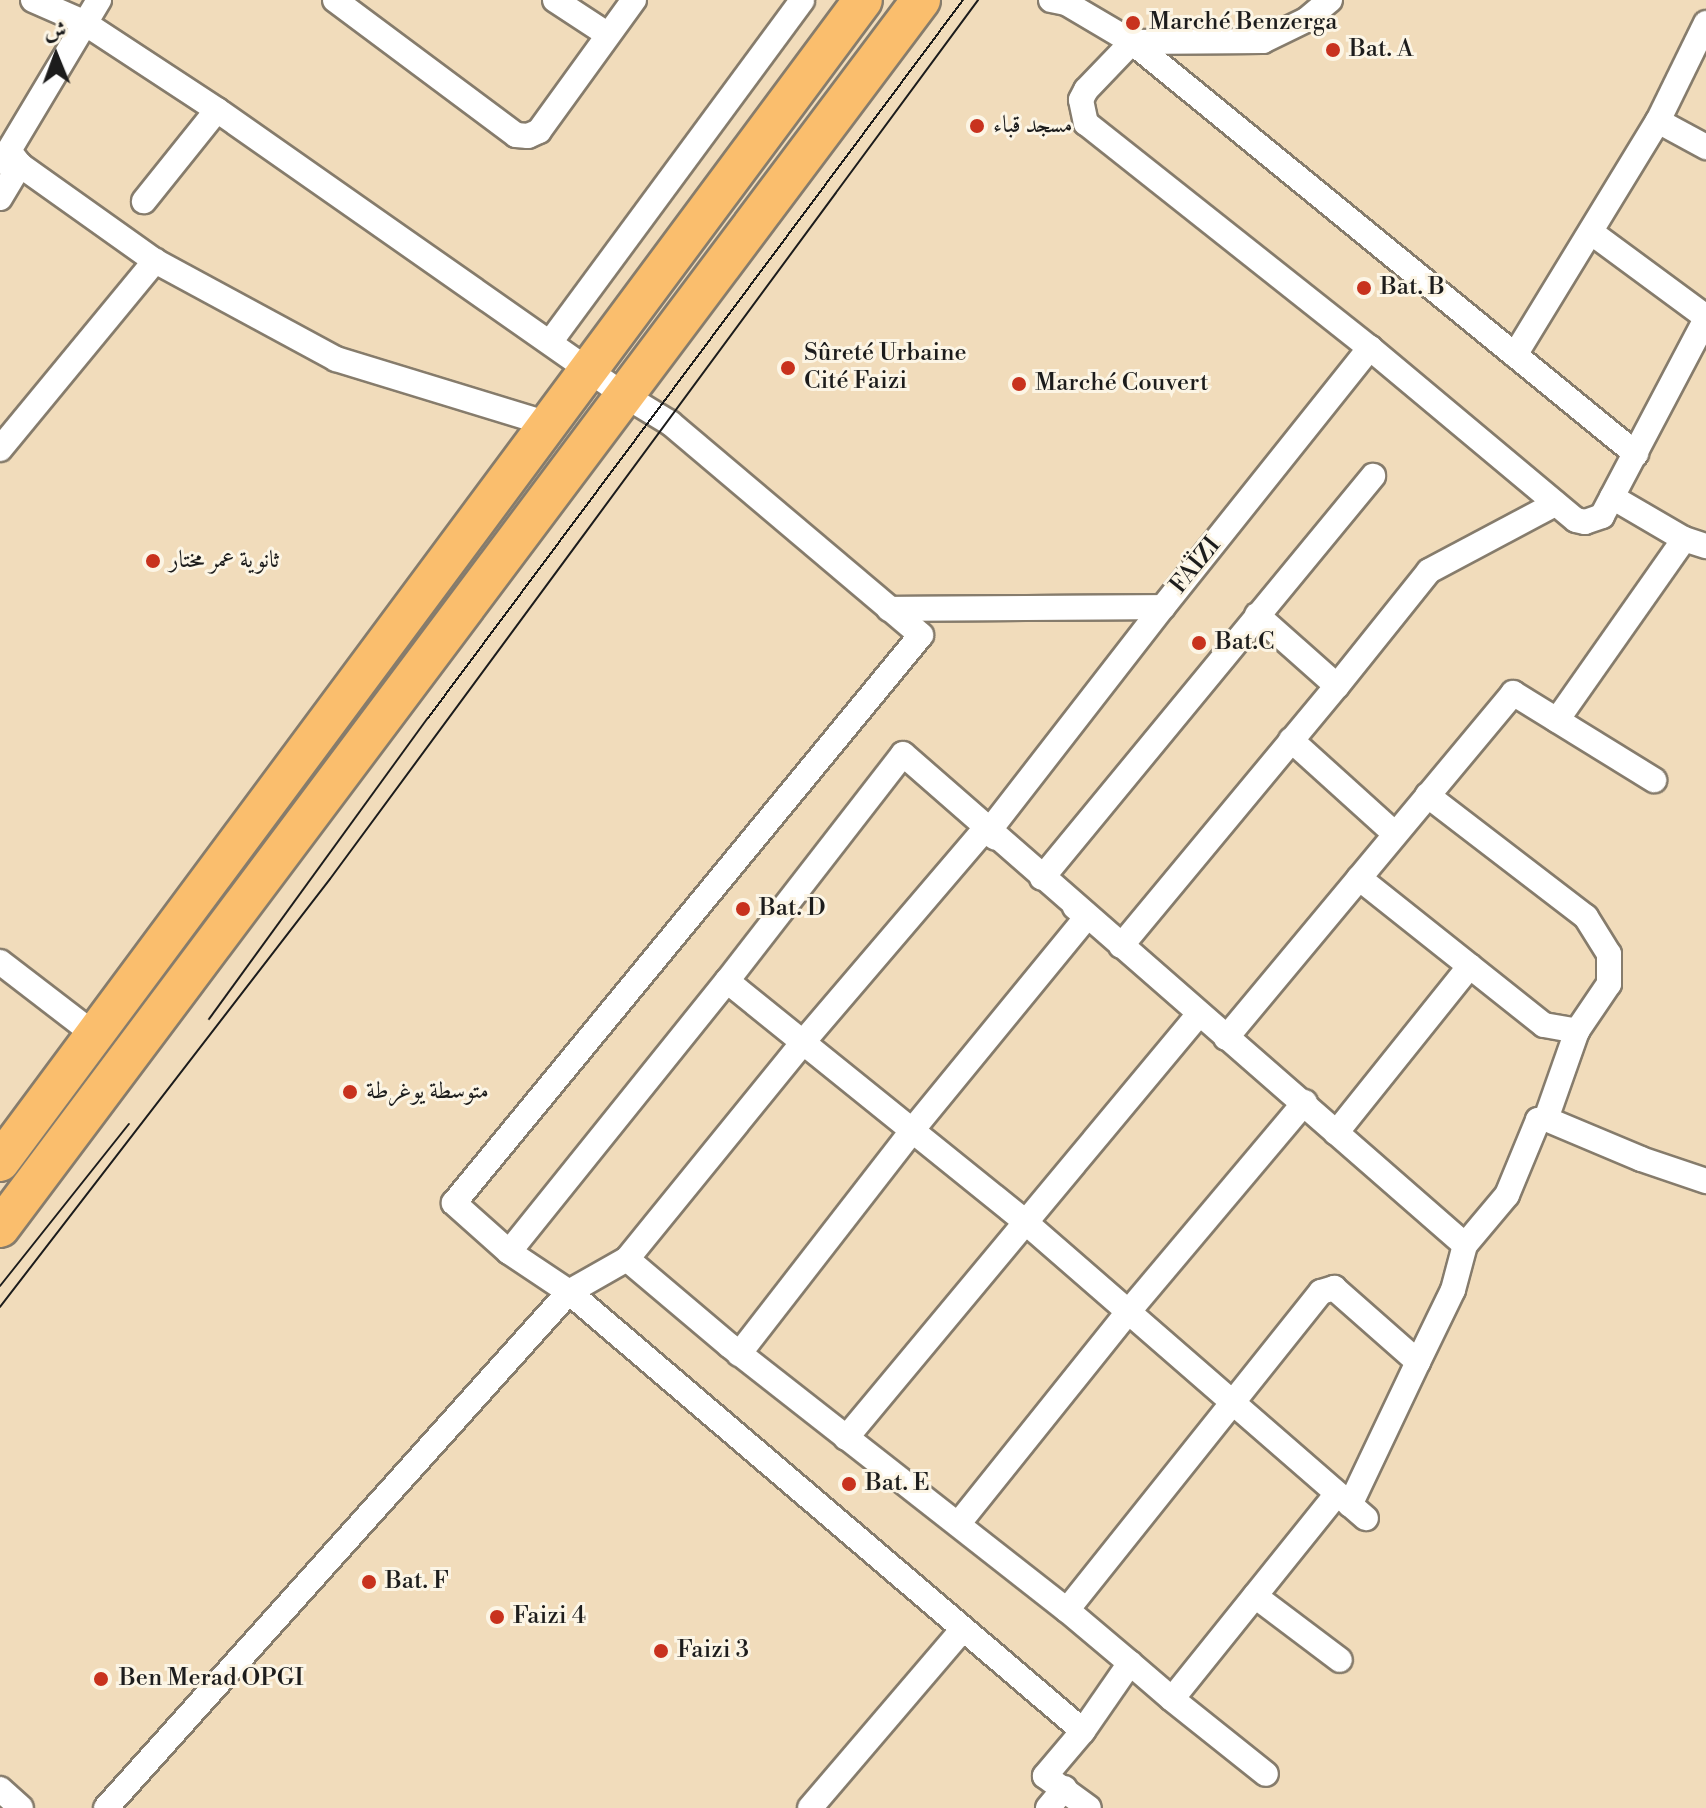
<!DOCTYPE html>
<meta charset="utf-8">
<style>
body{margin:0}
#map{position:relative;width:1706px;height:1808px;overflow:hidden;background:#f1dcbb;font-family:"Libre Bodoni",Amiri,serif}
div>[style]{position:absolute}
.roads{filter:drop-shadow(2px 0 #867c6c) drop-shadow(-2px 0 #867c6c) drop-shadow(0 2px #867c6c) drop-shadow(0 -2px #867c6c)}
.minor>*{height:24px;margin:-12px;padding:0 12px;transform-origin:12px;border-radius:12px;background:#fff}
.primary>*{height:38px;margin:-19px;padding:0 19px;transform-origin:19px;border-radius:19px;background:#fabe6d}
.tram>*{height:2px;margin:-1px;padding:0 1px;transform-origin:1px;border-radius:1px;background:#1c1c1c}
.dots>*{width:22px;height:22px;translate:-50% -50%;box-sizing:border-box;border:4px solid #fcf5e5;border-radius:50%}
span{translate:-50% -50%;white-space:nowrap;text-align:center;line-height:1.15;-webkit-text-stroke:6px #fcf5e5;paint-order:stroke}
.poi-label{font-size:24px;color:#1c1c1c}
.left{translate:0 -50%;text-align:left}
.street-label{font-size:24px;color:#1c1c1c}
.north{position:absolute;left:16px;top:16px;width:80px;height:80px;-webkit-text-stroke:6px #fcf5e5;paint-order:stroke;rotate:359deg;font-size:22px;font-weight:700;line-height:32px;text-align:center;color:#1c1c1c}
.north::after{content:'';display:block;margin:auto;width:28px;height:36px;background:#1c1c1c;clip-path:polygon(50% 0,100% 100%,50% 72%,0 100%)}
</style>
<div id="map">
<div class="roads">
<div class="minor">
<i style="left:33px;top:0;width:55px;rotate:23.7deg"></i>
<i style="left:83px;top:22px;width:160px;rotate:33.3deg"></i>
<i style="left:335px;top:0;width:226px;rotate:36.7deg"></i>
<i style="left:516px;top:135px;width:12px;rotate:5deg"></i>
<i style="left:528px;top:136px;width:12px;rotate:-24deg"></i>
<i style="left:539px;top:131px;width:162px;rotate:-54.1deg"></i>
<i style="left:555px;top:0;width:62px;rotate:33.2deg"></i>
<i style="left:1051px;top:0;width:15px;rotate:11deg"></i>
<i style="left:1066px;top:3px;width:77px;rotate:30.6deg"></i>
<i style="left:1132px;top:42px;width:651px;rotate:39.26deg"></i>
<i style="left:1330px;top:0;width:31px;rotate:140deg"></i>
<i style="left:1306px;top:20px;width:48px;rotate:154deg"></i>
<i style="left:1263px;top:41px;width:131px;rotate:179.6deg"></i>
<i style="left:1132px;top:42px;width:66px;rotate:133.8deg"></i>
<i style="left:1086px;top:90px;width:11px;rotate:117deg"></i>
<i style="left:1081px;top:100px;width:24px;rotate:78deg"></i>
<i style="left:1086px;top:123px;width:362px;rotate:38.4deg"></i>
<i style="left:1370px;top:348px;width:268px;rotate:39.9deg"></i>
<i style="left:1576px;top:520px;width:9px;rotate:13deg"></i>
<i style="left:1585px;top:522px;width:18px;rotate:-19deg"></i>
<i style="left:1602px;top:516px;width:223px;rotate:-62.2deg"></i>
<i style="left:1658px;top:121px;width:55px;rotate:28.4deg"></i>
<i style="left:9px;top:151px;width:18px;rotate:52deg"></i>
<i style="left:20px;top:165px;width:166px;rotate:35.4deg"></i>
<i style="left:155px;top:261px;width:206px;rotate:28.4deg"></i>
<i style="left:336px;top:359px;width:223px;rotate:17deg"></i>
<i style="left:2px;top:162px;width:189px;rotate:-59.1deg"></i>
<i style="left:0;top:198px;width:39px;rotate:-59deg"></i>
<i style="left:1592px;top:233px;width:142px;rotate:36.4deg"></i>
<i style="left:551px;top:341px;width:423px;rotate:-53.6deg"></i>
<i style="left:1515px;top:355px;width:274px;rotate:-58.6deg"></i>
<i style="left:1658px;top:121px;width:109px;rotate:-63.9deg"></i>
<i style="left:0;top:449px;width:244px;rotate:-50.5deg"></i>
<i style="left:1612px;top:497px;width:83px;rotate:30.3deg"></i>
<i style="left:1684px;top:539px;width:23px;rotate:18deg"></i>
<i style="left:889px;top:609px;width:274px;rotate:-0.4deg"></i>
<i style="left:1163px;top:607px;width:332px;rotate:-51.4deg"></i>
<i style="left:1257px;top:615px;width:107px;rotate:41.6deg"></i>
<i style="left:1337px;top:686px;width:147px;rotate:-51.3deg"></i>
<i style="left:1429px;top:571px;width:143px;rotate:-28deg"></i>
<i style="left:1557px;top:720px;width:221px;rotate:-54.9deg"></i>
<i style="left:1291px;top:740px;width:140px;rotate:42.1deg"></i>
<i style="left:989px;top:831px;width:284px;rotate:-52.2deg"></i>
<i style="left:1042px;top:878px;width:521px;rotate:-50.53deg"></i>
<i style="left:1359px;top:878px;width:236px;rotate:38.5deg"></i>
<i style="left:1544px;top:1025px;width:34px;rotate:10deg"></i>
<i style="left:1577px;top:1031px;width:57px;rotate:-55.8deg"></i>
<i style="left:1609px;top:984px;width:30px;rotate:-90deg"></i>
<i style="left:1609px;top:954px;width:44px;rotate:-121.9deg"></i>
<i style="left:1586px;top:917px;width:200px;rotate:-142.5deg"></i>
<i style="left:1121px;top:946px;width:338px;rotate:-50.3deg"></i>
<i style="left:0;top:962px;width:120px;rotate:37.5deg"></i>
<i style="left:727px;top:981px;width:382px;rotate:38.9deg"></i>
<i style="left:1024px;top:1221px;width:453px;rotate:41deg"></i>
<i style="left:1226px;top:1038px;width:449px;rotate:-50.2deg"></i>
<i style="left:1513px;top:693px;width:166px;rotate:31.7deg"></i>
<i style="left:1546px;top:1119px;width:93px;rotate:-70.6deg"></i>
<i style="left:1336px;top:1133px;width:214px;rotate:-51.3deg"></i>
<i style="left:509px;top:1252px;width:348px;rotate:-51.2deg"></i>
<i style="left:727px;top:981px;width:287px;rotate:-52.2deg"></i>
<i style="left:903px;top:754px;width:746px;rotate:41.14deg"></i>
<i style="left:627px;top:1259px;width:281px;rotate:-50.9deg"></i>
<i style="left:804px;top:1041px;width:277px;rotate:-49.5deg"></i>
<i style="left:984px;top:830px;width:14px;rotate:34deg"></i>
<i style="left:739px;top:1354px;width:286px;rotate:-52.2deg"></i>
<i style="left:914px;top:1128px;width:273px;rotate:-50.7deg"></i>
<i style="left:1087px;top:917px;width:16px;rotate:-140deg"></i>
<i style="left:846px;top:1438px;width:552px;rotate:-50.22deg"></i>
<i style="left:1350px;top:1505px;width:158px;rotate:-64.6deg"></i>
<i style="left:959px;top:1523px;width:272px;rotate:-51.3deg"></i>
<i style="left:1129px;top:1311px;width:273px;rotate:-49.9deg"></i>
<i style="left:1255px;top:1596px;width:106px;rotate:37deg"></i>
<i style="left:1067px;top:1610px;width:407px;rotate:-51.4deg"></i>
<i style="left:1321px;top:1292px;width:14px;rotate:-17deg"></i>
<i style="left:1334px;top:1288px;width:112px;rotate:41.4deg"></i>
<i style="left:1418px;top:1362px;width:80px;rotate:-64.1deg"></i>
<i style="left:1453px;top:1290px;width:47px;rotate:-75.1deg"></i>
<i style="left:1465px;top:1245px;width:65px;rotate:-50deg"></i>
<i style="left:1507px;top:1195px;width:81px;rotate:-67.5deg"></i>
<i style="left:1538px;top:1120px;width:8px;rotate:-7deg"></i>
<i style="left:1546px;top:1119px;width:103px;rotate:22.8deg"></i>
<i style="left:1641px;top:1159px;width:69px;rotate:18.7deg"></i>
<i style="left:1130px;top:1663px;width:83px;rotate:124.7deg"></i>
<i style="left:1083px;top:1731px;width:676px;rotate:-139.5deg"></i>
<i style="left:569px;top:1292px;width:67px;rotate:-29.6deg"></i>
<i style="left:627px;top:1259px;width:135px;rotate:40.2deg"></i>
<i style="left:730px;top:1346px;width:428px;rotate:38.1deg"></i>
<i style="left:1067px;top:1610px;width:82px;rotate:40.1deg"></i>
<i style="left:1130px;top:1663px;width:55px;rotate:40.6deg"></i>
<i style="left:1172px;top:1699px;width:263px;rotate:-51.2deg"></i>
<i style="left:1172px;top:1699px;width:120px;rotate:38.6deg"></i>
<i style="left:1083px;top:1731px;width:59px;rotate:130.2deg"></i>
<i style="left:1045px;top:1776px;width:54px;rotate:36deg"></i>
<i style="left:0;top:1789px;width:28px;rotate:42deg"></i>
<i style="left:106px;top:1808px;width:693px;rotate:-48.1deg"></i>
<i style="left:569px;top:1292px;width:72px;rotate:-146.3deg"></i>
<i style="left:509px;top:1252px;width:74px;rotate:-138.3deg"></i>
<i style="left:454px;top:1203px;width:735px;rotate:-50.57deg"></i>
<i style="left:921px;top:635px;width:329px;rotate:-139.8deg"></i>
<i style="left:670px;top:423px;width:54px;rotate:-148.7deg"></i>
<i style="left:624px;top:395px;width:497px;rotate:-145deg"></i>
<i style="left:217px;top:110px;width:117px;rotate:128.7deg"></i>
<i style="left:810px;top:1808px;width:234px;rotate:-49.5deg"></i>
<i style="left:1048px;top:1808px;width:26px;rotate:-50deg"></i>
</div>
<div class="primary">
<i style="left:0;top:1162px;width:1447px;rotate:-53.4deg"></i>
<i style="left:0;top:1228px;width:1535px;rotate:-53.13deg"></i>
</div>
</div>
<div class="tram">
<i style="left:209px;top:1019px;width:372px;rotate:-54deg"></i>
<i style="left:428px;top:718px;width:895px;rotate:-53.31deg"></i>
<i style="left:0;top:1286px;width:207px;rotate:-51.5deg"></i>
<i style="left:0;top:1307px;width:540px;rotate:-52.37deg"></i>
<i style="left:330px;top:879px;width:1092px;rotate:-53.6deg"></i>
</div>
<div class="dots">
<i style="left:1133px;top:23px;background:#c8321e"></i>
<i style="left:1333px;top:50px;background:#c8321e"></i>
<i style="left:977px;top:126px;background:#c8321e"></i>
<i style="left:1364px;top:288px;background:#c8321e"></i>
<i style="left:788px;top:368px;background:#c8321e"></i>
<i style="left:1019px;top:384px;background:#c8321e"></i>
<i style="left:153px;top:561px;background:#c8321e"></i>
<i style="left:1199px;top:643px;background:#c8321e"></i>
<i style="left:743px;top:909px;background:#c8321e"></i>
<i style="left:350px;top:1092px;background:#c8321e"></i>
<i style="left:849px;top:1484px;background:#c8321e"></i>
<i style="left:369px;top:1582px;background:#c8321e"></i>
<i style="left:497px;top:1617px;background:#c8321e"></i>
<i style="left:661px;top:1651px;background:#c8321e"></i>
<i style="left:101px;top:1679px;background:#c8321e"></i>
</div>
<div class="poi-label">
<span class="left" style="left:1149px;top:23px">Marché Benzerga</span>
<span class="left" style="left:1349px;top:50px">Bat. A</span>
<span class="left" style="left:993px;top:126px">مسجد قباء</span>
<span class="left" style="left:1380px;top:288px">Bat. B</span>
<span class="left" style="left:804px;top:368px">Sûreté Urbaine<br>Cité Faizi</span>
<span class="left" style="left:1035px;top:384px">Marché Couvert</span>
<span class="left" style="left:169px;top:561px">ثانوية عمر مختار</span>
<span class="left" style="left:1215px;top:643px">Bat.C</span>
<span class="left" style="left:759px;top:909px">Bat. D</span>
<span class="left" style="left:366px;top:1092px">متوسطة يوغرطة</span>
<span class="left" style="left:865px;top:1484px">Bat. E</span>
<span class="left" style="left:385px;top:1582px">Bat. F</span>
<span class="left" style="left:513px;top:1617px">Faizi 4</span>
<span class="left" style="left:677px;top:1651px">Faizi 3</span>
<span class="left" style="left:119px;top:1679px">Ben Merad OPGI</span>
</div>
<div class="street-label">
<span style="left:1196px;top:566px;rotate:-51deg">FAÏZI</span>
</div>
<div class="north">ش</div>
</div>
